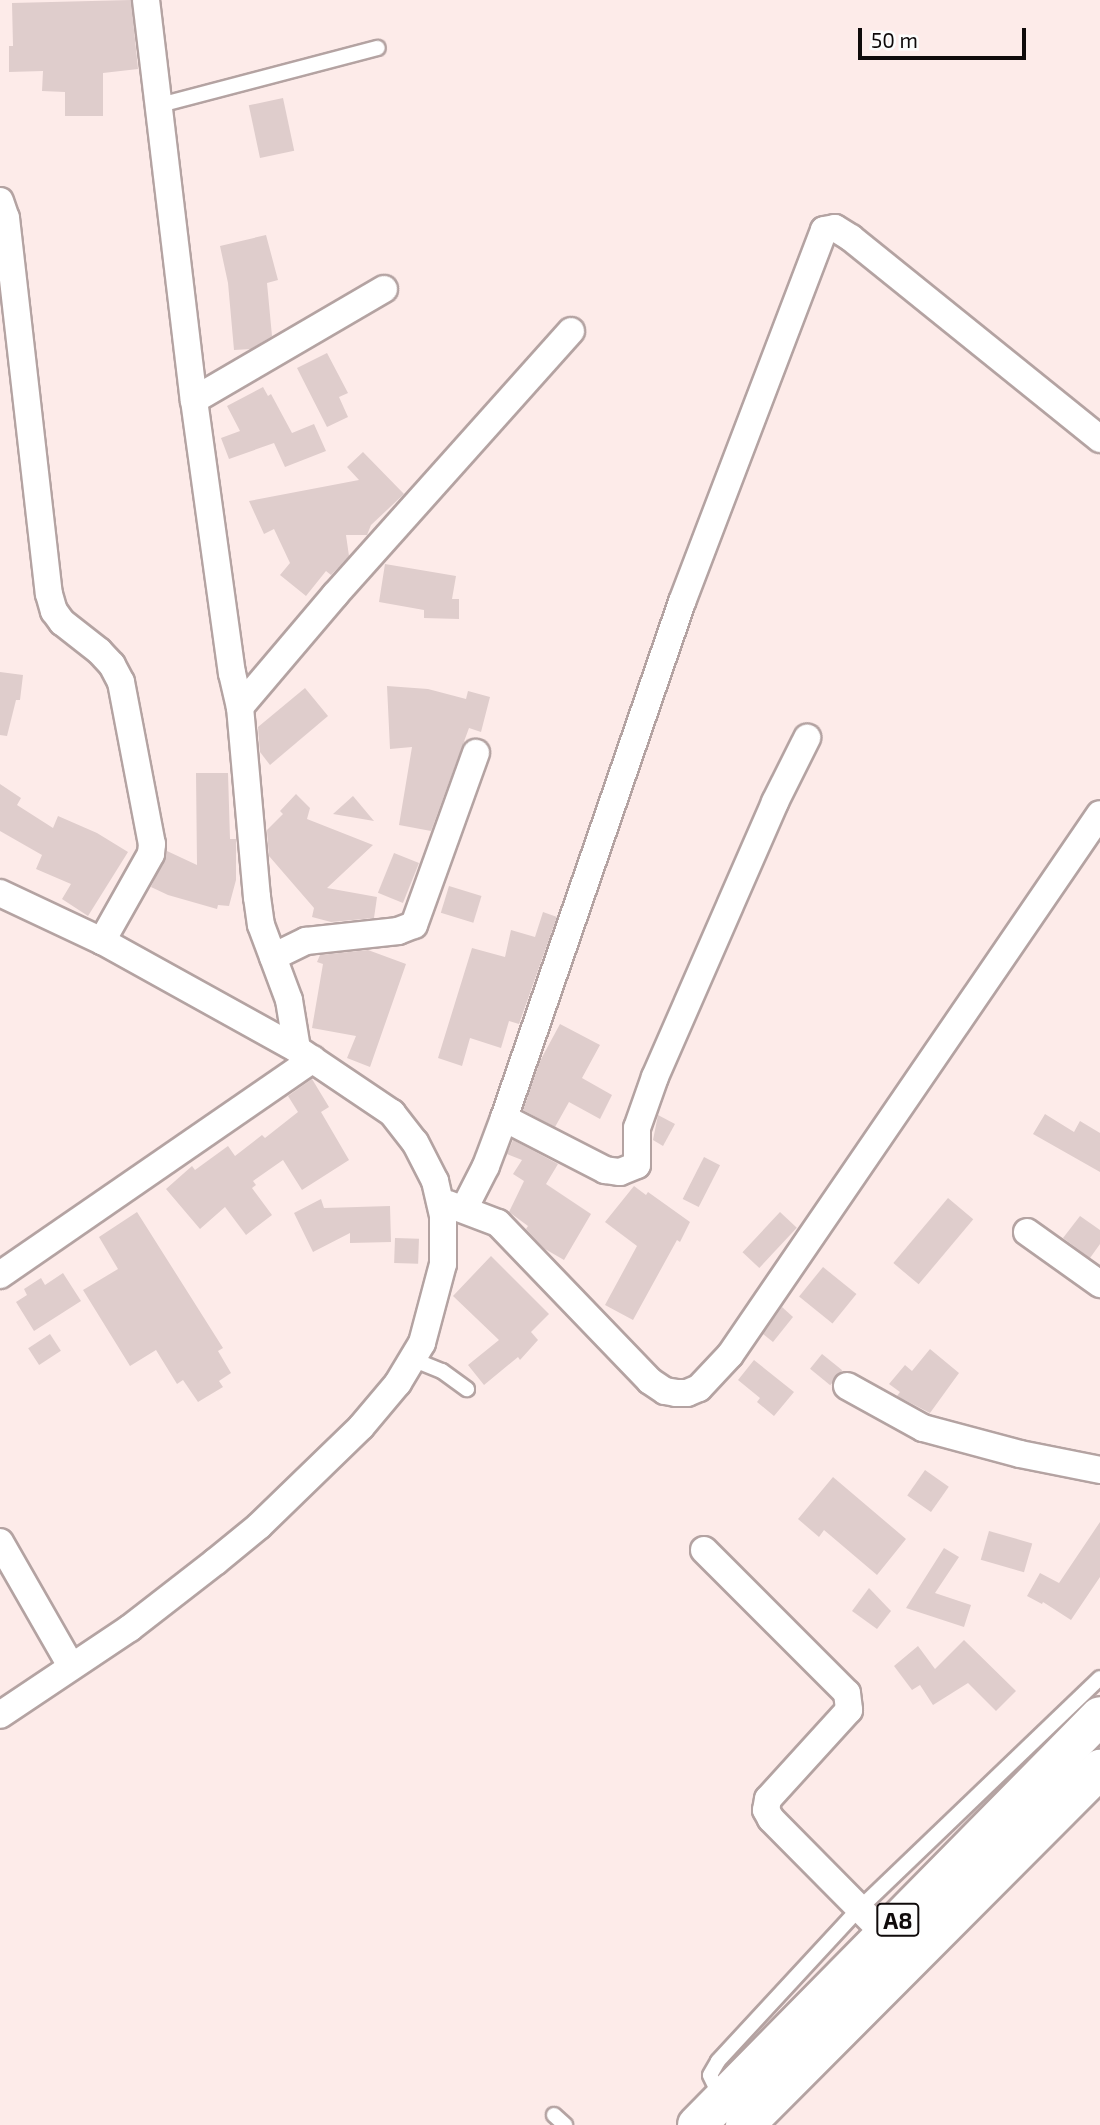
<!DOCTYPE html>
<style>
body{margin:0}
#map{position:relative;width:1100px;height:2125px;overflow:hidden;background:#fdebe9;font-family:"Exo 2",sans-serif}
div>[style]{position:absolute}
.building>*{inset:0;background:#dfcdcc;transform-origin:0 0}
.roads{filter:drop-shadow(2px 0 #b4a3a2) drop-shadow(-2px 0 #b4a3a2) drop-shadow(0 2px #b4a3a2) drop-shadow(0 -2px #b4a3a2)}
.service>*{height:14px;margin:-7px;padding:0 7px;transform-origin:7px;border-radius:7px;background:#fff}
.minor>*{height:26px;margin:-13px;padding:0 13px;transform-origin:13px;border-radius:13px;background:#fff}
.trunk>*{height:38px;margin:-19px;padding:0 19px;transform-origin:19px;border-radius:19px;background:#fff}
span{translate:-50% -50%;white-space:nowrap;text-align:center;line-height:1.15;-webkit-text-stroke:6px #fdfdfd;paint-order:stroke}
.shield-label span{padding:2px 5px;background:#fdfdfd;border:2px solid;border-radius:5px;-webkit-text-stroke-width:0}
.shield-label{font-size:23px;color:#0f0a0a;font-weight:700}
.scale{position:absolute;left:858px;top:28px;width:168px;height:32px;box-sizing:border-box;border:4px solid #0f0a0a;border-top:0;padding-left:9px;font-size:21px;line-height:24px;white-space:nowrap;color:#0f0a0a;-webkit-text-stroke:5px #fdfdfd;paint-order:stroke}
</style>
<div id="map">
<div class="building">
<i style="clip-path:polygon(131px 0,138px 69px,103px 73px,103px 116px,65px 116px,65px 92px,42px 91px,43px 71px,9px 72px,9px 46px,13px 46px,12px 3px)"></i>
<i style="left:283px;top:98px;width:54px;height:35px;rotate:78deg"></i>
<i style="clip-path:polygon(266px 235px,278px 280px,267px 283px,272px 336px,251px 349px,234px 350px,228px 283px,220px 246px)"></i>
<i style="clip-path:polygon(327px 353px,348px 393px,339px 397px,348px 417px,327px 427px,297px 368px)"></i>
<i style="clip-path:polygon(263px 387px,268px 396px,271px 394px,292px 433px,314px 424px,326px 451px,285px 467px,274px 443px,229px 459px,221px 438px,240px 431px,227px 406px)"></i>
<i style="clip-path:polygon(363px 452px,404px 494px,371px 525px,367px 535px,346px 535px,349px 556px,331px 575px,326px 571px,306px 596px,280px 575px,290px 563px,274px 529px,264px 534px,249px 501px,359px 480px,347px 467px)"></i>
<i style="clip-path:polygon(385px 564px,456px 576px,452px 599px,459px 599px,459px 619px,424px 618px,424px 610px,379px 602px)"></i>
<i style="clip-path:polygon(0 672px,23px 675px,20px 700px,16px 700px,7px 736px,0 735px)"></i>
<i style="clip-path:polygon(387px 686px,428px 689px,466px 699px,468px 691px,490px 697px,481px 732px,469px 728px,431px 831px,399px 825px,412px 747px,390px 749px)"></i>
<i style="clip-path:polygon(305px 688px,328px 716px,270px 765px,260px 752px,258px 727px)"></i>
<i style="clip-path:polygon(196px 773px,228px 773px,230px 839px,236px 839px,236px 880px,229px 906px,218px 905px,217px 909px,168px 895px,151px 887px,167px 851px,197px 865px)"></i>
<i style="clip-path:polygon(0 784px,21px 798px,17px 805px,53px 828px,58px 816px,97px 833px,128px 852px,88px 916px,62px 899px,71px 884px,36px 869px,42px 855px,0 831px)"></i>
<i style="clip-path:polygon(296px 794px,310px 808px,307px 819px,373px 845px,327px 888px,377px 897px,374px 918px,331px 922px,312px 917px,314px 908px,269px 856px,267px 830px,283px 814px,280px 811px)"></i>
<i style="clip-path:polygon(353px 796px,374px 821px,333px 814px)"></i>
<i style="left:394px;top:853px;width:27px;height:43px;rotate:22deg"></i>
<i style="left:449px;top:886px;width:34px;height:28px;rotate:17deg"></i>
<i style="clip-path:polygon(543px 912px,557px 917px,519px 1024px,509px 1021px,501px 1048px,470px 1038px,462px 1066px,438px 1058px,472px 948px,505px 957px,511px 930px,535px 937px)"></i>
<i style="clip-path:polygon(368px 950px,406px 964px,370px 1067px,347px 1058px,356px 1036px,312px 1028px,323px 964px,317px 962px,320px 955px)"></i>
<i style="clip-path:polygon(560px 1024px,600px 1045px,582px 1078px,612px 1095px,600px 1119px,569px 1102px,555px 1127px,523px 1110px,540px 1061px)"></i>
<i style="clip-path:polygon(312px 1079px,329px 1107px,321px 1112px,349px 1160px,302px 1190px,283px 1160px,253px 1181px,256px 1185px,252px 1188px,272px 1215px,246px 1235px,225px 1207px,200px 1229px,166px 1189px,192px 1166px,195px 1170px,228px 1146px,235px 1156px,262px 1135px,265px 1138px,298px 1112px,288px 1096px)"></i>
<i style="clip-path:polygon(1045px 1114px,1074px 1132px,1080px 1121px,1100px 1133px,1100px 1172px,1033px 1134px)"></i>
<i style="clip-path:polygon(658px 1115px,675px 1124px,663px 1146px,653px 1140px)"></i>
<i style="clip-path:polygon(513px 1140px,558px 1164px,546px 1184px,591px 1214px,564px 1260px,545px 1249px,526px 1229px,528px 1226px,509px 1212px,524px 1181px,513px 1174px,522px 1160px,507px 1154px)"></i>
<i style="left:704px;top:1157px;width:18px;height:47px;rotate:27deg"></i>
<i style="clip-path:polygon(634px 1186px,646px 1195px,648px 1192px,690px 1222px,680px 1242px,677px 1240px,633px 1320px,605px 1305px,637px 1246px,605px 1222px)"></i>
<i style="left:948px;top:1198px;width:33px;height:85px;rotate:40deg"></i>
<i style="clip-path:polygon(321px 1199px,324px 1208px,390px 1206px,391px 1242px,350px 1243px,350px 1233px,313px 1252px,294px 1213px)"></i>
<i style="clip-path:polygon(137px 1212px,223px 1348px,218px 1351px,231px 1373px,219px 1381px,223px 1387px,198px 1402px,183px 1380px,177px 1384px,156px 1350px,130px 1366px,83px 1290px,118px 1269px,99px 1237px)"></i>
<i style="left:780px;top:1212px;width:23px;height:55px;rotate:43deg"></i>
<i style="clip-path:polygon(1080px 1216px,1100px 1230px,1100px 1244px,1090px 1258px,1063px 1238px)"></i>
<i style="left:395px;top:1238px;width:24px;height:25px;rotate:2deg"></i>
<i style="clip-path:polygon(491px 1256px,549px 1314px,531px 1332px,538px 1340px,520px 1360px,518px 1357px,484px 1385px,468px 1365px,499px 1340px,453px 1296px)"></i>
<i style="left:823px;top:1267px;width:43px;height:38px;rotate:39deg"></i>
<i style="clip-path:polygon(63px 1273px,81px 1301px,34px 1331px,16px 1302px,27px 1295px,24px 1289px,41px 1278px,45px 1285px)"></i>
<i style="clip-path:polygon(782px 1307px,793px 1317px,773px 1342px,763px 1334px)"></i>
<i style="left:50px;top:1334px;width:20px;height:26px;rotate:57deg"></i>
<i style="clip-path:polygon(930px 1349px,959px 1373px,930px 1413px,897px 1396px,900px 1392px,889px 1384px,905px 1365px,912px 1371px)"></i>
<i style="left:822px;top:1354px;width:26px;height:19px;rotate:39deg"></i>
<i style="clip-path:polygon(754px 1360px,794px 1392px,774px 1416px,757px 1402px,760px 1398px,738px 1380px)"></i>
<i style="left:925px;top:1470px;width:29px;height:31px;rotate:35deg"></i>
<i style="clip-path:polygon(833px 1477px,906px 1539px,877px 1575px,824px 1530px,819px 1537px,798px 1519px)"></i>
<i style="clip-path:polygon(1100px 1522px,1100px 1577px,1071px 1620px,1043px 1602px,1042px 1604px,1027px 1596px,1040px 1573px,1059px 1583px)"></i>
<i style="left:989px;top:1531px;width:45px;height:30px;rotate:16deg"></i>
<i style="clip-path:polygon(944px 1548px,959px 1557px,935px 1593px,971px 1605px,964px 1627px,906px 1608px)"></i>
<i style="clip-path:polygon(869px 1588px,891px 1611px,877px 1629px,852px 1611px)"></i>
<i style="clip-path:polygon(964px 1640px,1016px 1691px,996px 1711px,968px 1683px,933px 1705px,920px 1685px,912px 1690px,894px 1666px,918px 1646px,935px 1669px)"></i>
</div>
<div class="roads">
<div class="service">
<i style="left:160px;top:105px;width:225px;rotate:-14.7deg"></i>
<i style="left:412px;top:1359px;width:32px;rotate:22deg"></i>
<i style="left:442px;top:1371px;width:31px;rotate:36deg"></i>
<i style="left:721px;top:2098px;width:25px;rotate:-116deg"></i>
<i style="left:710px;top:2075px;width:16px;rotate:-60deg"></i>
<i style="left:718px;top:2061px;width:206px;rotate:-47.2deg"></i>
<i style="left:858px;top:1910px;width:335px;rotate:-43.8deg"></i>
<i style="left:554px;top:2115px;width:15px;rotate:42deg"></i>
</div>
<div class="minor">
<i style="left:146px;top:0;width:403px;rotate:83.2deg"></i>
<i style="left:194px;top:400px;width:276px;rotate:82.1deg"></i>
<i style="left:232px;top:673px;width:35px;rotate:77deg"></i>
<i style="left:240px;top:707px;width:191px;rotate:84.9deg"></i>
<i style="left:257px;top:897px;width:28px;rotate:82deg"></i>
<i style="left:261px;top:925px;width:80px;rotate:69.5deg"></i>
<i style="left:289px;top:1000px;width:50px;rotate:80.7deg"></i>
<i style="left:0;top:201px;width:18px;rotate:71deg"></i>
<i style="left:6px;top:218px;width:378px;rotate:83.5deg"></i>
<i style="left:49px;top:594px;width:18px;rotate:74deg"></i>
<i style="left:54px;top:611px;width:14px;rotate:54deg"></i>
<i style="left:62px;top:622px;width:47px;rotate:38.1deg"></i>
<i style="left:99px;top:651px;width:19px;rotate:47deg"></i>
<i style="left:112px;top:665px;width:19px;rotate:62deg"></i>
<i style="left:121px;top:682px;width:165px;rotate:79.2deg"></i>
<i style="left:152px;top:844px;width:10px;rotate:96deg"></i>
<i style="left:151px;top:854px;width:100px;rotate:119.4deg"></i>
<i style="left:194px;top:400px;width:220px;rotate:-30.3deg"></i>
<i style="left:240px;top:707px;width:147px;rotate:-49.7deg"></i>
<i style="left:335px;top:595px;width:354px;rotate:-48.2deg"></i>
<i style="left:0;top:893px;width:113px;rotate:25.2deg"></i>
<i style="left:102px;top:941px;width:223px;rotate:29deg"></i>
<i style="left:297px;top:1049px;width:115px;rotate:34deg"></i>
<i style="left:392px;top:1113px;width:37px;rotate:52deg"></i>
<i style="left:415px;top:1142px;width:44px;rotate:62.9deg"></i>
<i style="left:435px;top:1181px;width:35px;rotate:77deg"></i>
<i style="left:443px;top:1215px;width:49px;rotate:90deg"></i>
<i style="left:443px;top:1264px;width:82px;rotate:104.9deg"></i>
<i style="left:422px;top:1343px;width:47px;rotate:121deg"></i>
<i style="left:398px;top:1383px;width:57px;rotate:130.1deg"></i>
<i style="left:361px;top:1427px;width:142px;rotate:135.9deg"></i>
<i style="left:259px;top:1526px;width:57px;rotate:140.7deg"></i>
<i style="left:215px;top:1562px;width:108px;rotate:142.2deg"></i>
<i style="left:130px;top:1628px;width:156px;rotate:146.2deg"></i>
<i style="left:273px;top:957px;width:37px;rotate:-26deg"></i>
<i style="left:306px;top:941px;width:93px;rotate:-6.2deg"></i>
<i style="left:398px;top:931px;width:17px;rotate:-21deg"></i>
<i style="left:414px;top:925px;width:183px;rotate:-70.2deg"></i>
<i style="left:504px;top:1118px;width:114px;rotate:27.2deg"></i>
<i style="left:605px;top:1170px;width:15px;rotate:8deg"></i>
<i style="left:620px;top:1172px;width:18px;rotate:-22deg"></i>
<i style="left:637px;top:1165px;width:37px;rotate:-90deg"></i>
<i style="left:637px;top:1128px;width:54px;rotate:-70.6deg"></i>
<i style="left:655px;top:1077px;width:300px;rotate:-66.4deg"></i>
<i style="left:775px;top:802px;width:72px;rotate:-63.4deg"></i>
<i style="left:448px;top:1204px;width:53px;rotate:20.8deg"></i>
<i style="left:498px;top:1223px;width:219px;rotate:46.1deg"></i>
<i style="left:650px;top:1381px;width:18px;rotate:34deg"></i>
<i style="left:665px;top:1391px;width:11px;rotate:10deg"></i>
<i style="left:676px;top:1393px;width:11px"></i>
<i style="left:687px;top:1393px;width:13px;rotate:-23deg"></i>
<i style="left:699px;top:1388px;width:45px;rotate:-46.8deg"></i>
<i style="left:730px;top:1355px;width:655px;rotate:-55.63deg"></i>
<i style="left:464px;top:1209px;width:48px;rotate:-62.9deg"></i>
<i style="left:486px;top:1166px;width:51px;rotate:-69.4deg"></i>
<i style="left:504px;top:1118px;width:546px;rotate:-70.97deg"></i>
<i style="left:682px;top:602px;width:398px;rotate:-69.1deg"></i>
<i style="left:824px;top:230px;width:11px;rotate:-10deg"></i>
<i style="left:835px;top:228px;width:19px;rotate:32deg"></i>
<i style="left:851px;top:238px;width:320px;rotate:38.9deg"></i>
<i style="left:1027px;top:1232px;width:90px;rotate:35.5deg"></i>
<i style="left:0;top:1275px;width:380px;rotate:-34.6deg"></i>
<i style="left:847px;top:1386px;width:87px;rotate:28.9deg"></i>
<i style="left:923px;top:1428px;width:100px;rotate:15deg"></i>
<i style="left:1020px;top:1454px;width:82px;rotate:11.3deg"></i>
<i style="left:0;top:1542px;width:143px;rotate:60.2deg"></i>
<i style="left:704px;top:1550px;width:202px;rotate:45deg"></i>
<i style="left:847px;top:1693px;width:17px;rotate:83deg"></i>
<i style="left:849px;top:1710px;width:120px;rotate:132.3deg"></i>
<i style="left:768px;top:1799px;width:11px;rotate:100deg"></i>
<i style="left:766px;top:1810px;width:10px;rotate:61deg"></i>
<i style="left:771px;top:1819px;width:162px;rotate:45.3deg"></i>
</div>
<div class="trunk">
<i style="left:697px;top:2125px;width:574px;rotate:-45.42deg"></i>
<i style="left:745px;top:2125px;width:503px;rotate:-45.08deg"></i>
</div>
</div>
<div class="shield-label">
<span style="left:898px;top:1920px">A8</span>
</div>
<div class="scale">50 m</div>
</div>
